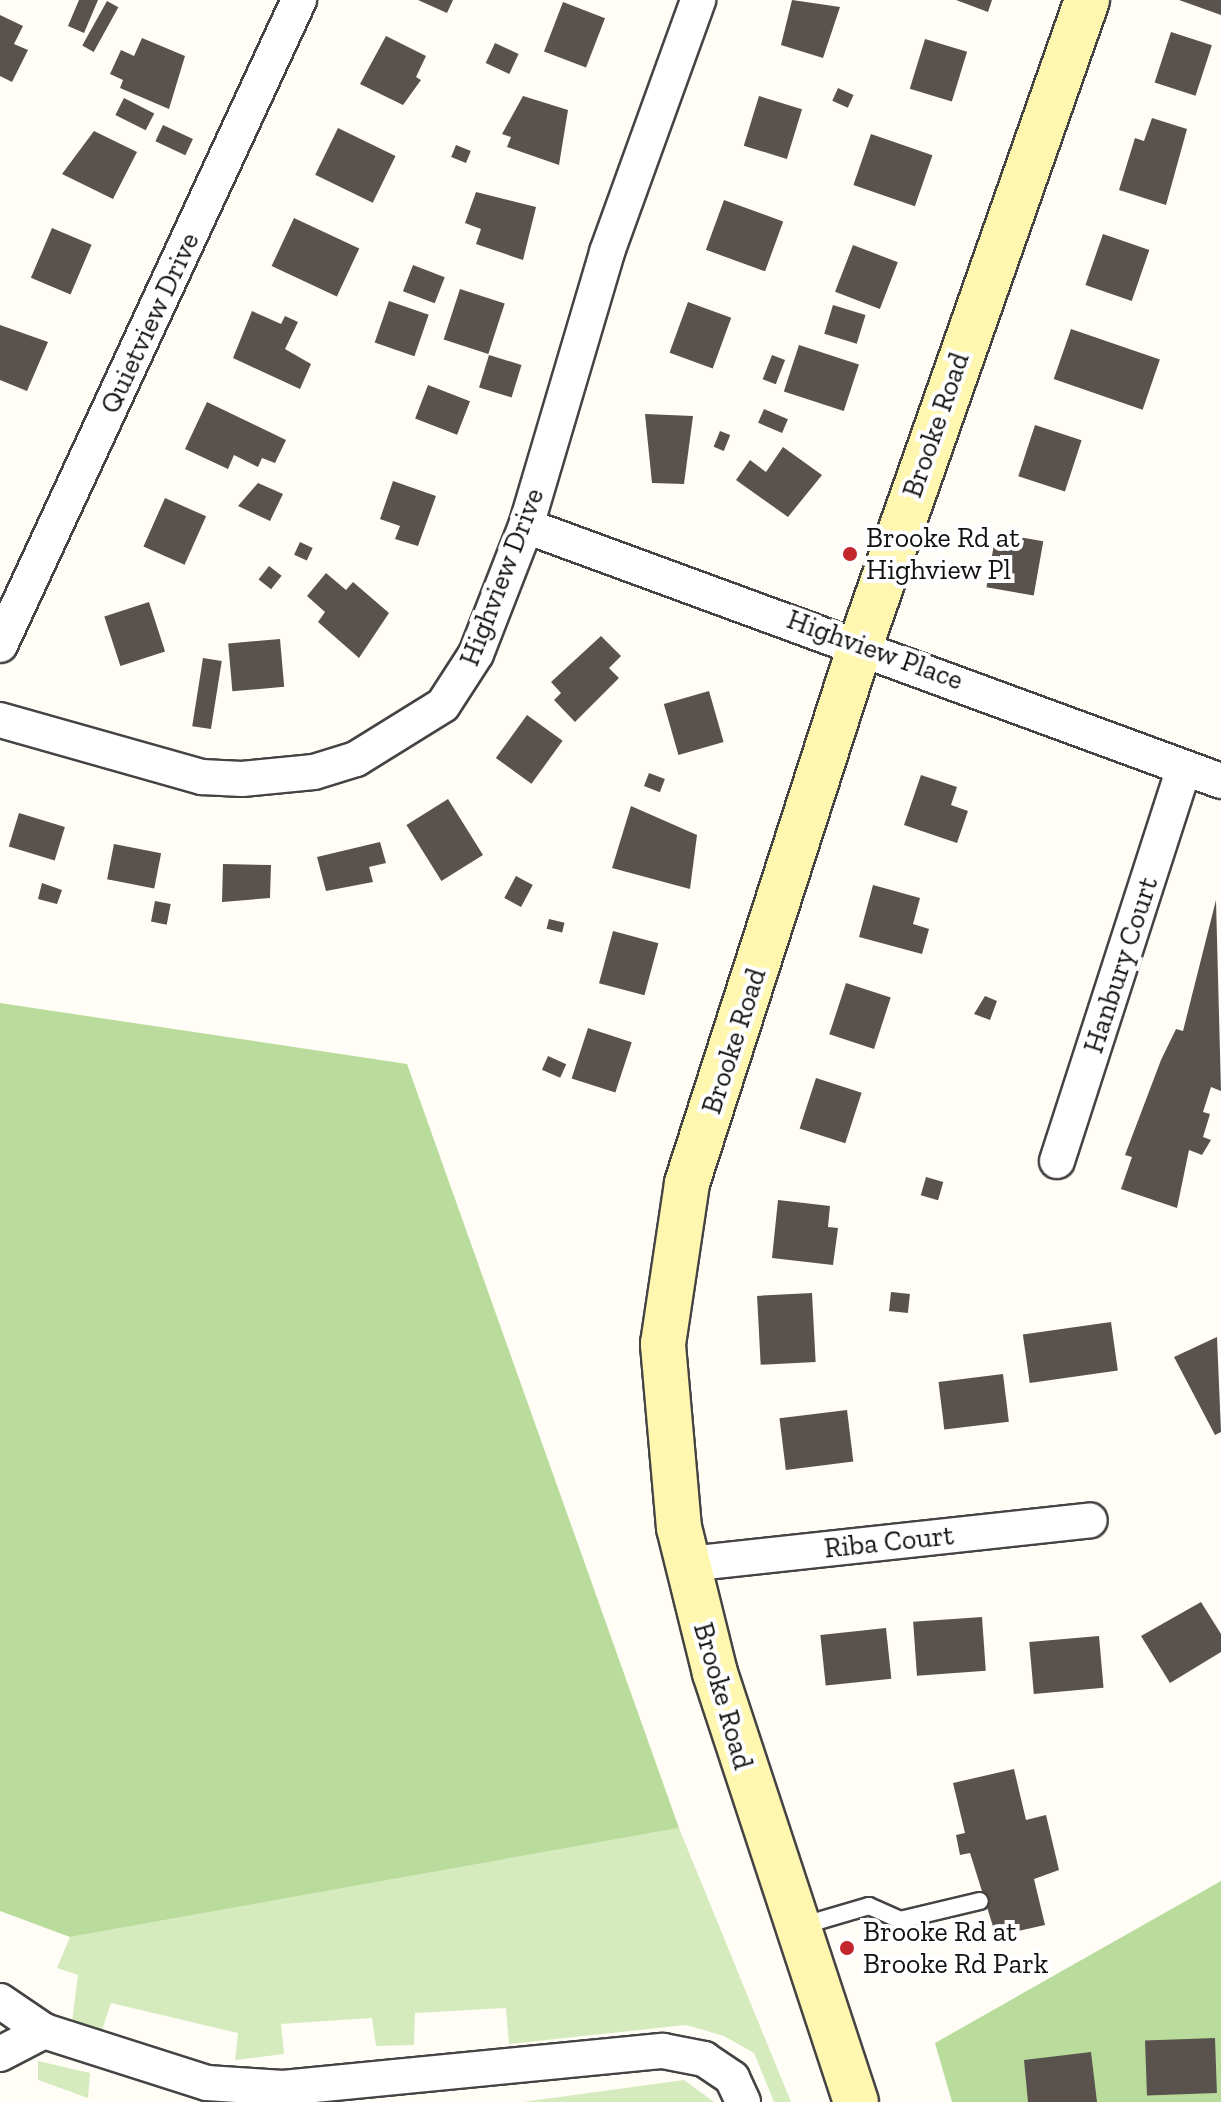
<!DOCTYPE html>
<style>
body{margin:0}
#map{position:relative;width:1221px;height:2102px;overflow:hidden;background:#fffdf5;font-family:"Zilla Slab",serif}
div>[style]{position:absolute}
.green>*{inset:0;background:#d5ebbd}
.forest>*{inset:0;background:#b9dc9c}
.building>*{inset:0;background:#5a524d;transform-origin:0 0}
.roads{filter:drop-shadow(2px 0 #444) drop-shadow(-2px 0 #444) drop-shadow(0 2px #444) drop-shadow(0 -2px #444)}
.lane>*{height:16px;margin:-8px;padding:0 8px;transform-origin:8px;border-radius:8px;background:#fff}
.street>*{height:34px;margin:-17px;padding:0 17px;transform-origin:17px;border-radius:17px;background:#fff}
.secondary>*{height:44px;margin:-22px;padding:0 22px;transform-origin:22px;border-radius:22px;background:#fff6b0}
.dots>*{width:22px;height:22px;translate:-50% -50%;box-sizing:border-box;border:4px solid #fff;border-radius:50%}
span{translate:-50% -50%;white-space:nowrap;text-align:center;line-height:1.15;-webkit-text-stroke:8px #fff;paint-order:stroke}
.street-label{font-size:28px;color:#111}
.poi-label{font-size:28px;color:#111}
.left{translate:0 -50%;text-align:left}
</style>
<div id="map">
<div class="green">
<i style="clip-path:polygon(679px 1828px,791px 2102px,774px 2102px,754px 2053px,724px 2036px,686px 2025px,509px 2044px,506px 2008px,415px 2013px,414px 2045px,376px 2046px,372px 2018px,281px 2024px,284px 2054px,235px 2060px,238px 2033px,111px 2003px,102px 2030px,72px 2022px,78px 1975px,57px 1968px,70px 1937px)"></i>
<i style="clip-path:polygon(38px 2061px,90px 2073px,88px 2098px,38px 2080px)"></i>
<i style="clip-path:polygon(684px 2080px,714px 2102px,523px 2102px)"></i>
</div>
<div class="forest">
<i style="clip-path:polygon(0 1003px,407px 1064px,679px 1828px,70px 1937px,0 1911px)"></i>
<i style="clip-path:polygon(1221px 1881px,1221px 2102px,952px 2102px,935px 2043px)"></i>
</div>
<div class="building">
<i style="clip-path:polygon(79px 0,98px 0,84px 33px,68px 26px)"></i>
<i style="clip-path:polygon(418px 0,453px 0,447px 13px)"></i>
<i style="clip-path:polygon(792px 0,840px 7px,823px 58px,781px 45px)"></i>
<i style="clip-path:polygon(956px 0,992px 0,988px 12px)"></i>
<i style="clip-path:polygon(1180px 0,1221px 0,1221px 15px,1179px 0)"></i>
<i style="left:107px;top:1px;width:13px;height:51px;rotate:29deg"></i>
<i style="left:563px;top:2px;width:45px;height:53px;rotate:21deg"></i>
<i style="clip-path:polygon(0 15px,23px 26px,14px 44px,28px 50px,12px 82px,0 76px)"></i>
<i style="left:1171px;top:32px;width:43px;height:53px;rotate:18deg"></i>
<i style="clip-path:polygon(386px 36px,426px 56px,416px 77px,421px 80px,403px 105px,360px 84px)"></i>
<i style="clip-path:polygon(142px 38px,185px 56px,169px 109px,120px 88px,123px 80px,110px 74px,121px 50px,134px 56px)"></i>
<i style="left:925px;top:39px;width:44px;height:52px;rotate:17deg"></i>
<i style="left:495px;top:43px;width:26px;height:22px;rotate:25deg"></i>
<i style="left:838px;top:88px;width:17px;height:14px;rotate:24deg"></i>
<i style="clip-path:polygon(523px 96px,568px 110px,559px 165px,507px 147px,511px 137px,502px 134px)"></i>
<i style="left:759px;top:96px;width:45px;height:52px;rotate:17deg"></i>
<i style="left:124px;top:98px;width:34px;height:19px;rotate:27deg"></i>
<i style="clip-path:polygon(1152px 118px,1187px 129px,1166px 205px,1119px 190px,1135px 138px,1144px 141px)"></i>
<i style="left:163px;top:125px;width:33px;height:18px;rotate:25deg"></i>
<i style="left:338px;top:128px;width:64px;height:52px;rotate:26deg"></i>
<i style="clip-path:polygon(94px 131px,137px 152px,113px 199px,62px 174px)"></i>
<i style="left:871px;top:134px;width:65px;height:54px;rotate:19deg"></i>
<i style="left:456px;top:145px;width:16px;height:13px;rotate:22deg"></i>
<i style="clip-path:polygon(476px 192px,536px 207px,523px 260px,476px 244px,481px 229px,465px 223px)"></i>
<i style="left:724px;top:200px;width:63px;height:53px;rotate:20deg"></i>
<i style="left:294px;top:218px;width:72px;height:53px;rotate:25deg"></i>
<i style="left:52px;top:228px;width:43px;height:54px;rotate:23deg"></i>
<i style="left:1103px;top:234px;width:49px;height:54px;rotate:19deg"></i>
<i style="left:853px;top:245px;width:48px;height:50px;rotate:21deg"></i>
<i style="left:413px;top:265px;width:34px;height:28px;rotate:21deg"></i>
<i style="left:460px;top:289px;width:47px;height:53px;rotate:18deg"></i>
<i style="left:389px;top:301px;width:42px;height:44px;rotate:19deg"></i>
<i style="left:688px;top:302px;width:46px;height:54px;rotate:20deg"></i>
<i style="left:833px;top:305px;width:34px;height:30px;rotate:17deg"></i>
<i style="clip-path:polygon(252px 311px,281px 324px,285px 316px,298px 322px,285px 349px,311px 364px,300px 389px,233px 358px)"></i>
<i style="clip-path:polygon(0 325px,48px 342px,27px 391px,0 380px)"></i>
<i style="left:1071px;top:329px;width:94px;height:53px;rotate:19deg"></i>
<i style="left:799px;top:345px;width:63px;height:49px;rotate:18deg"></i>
<i style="left:489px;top:355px;width:34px;height:34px;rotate:17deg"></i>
<i style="left:772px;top:355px;width:14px;height:26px;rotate:21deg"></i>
<i style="left:428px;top:385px;width:45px;height:36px;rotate:21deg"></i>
<i style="clip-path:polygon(207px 402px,286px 440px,275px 463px,262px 458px,258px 467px,234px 455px,228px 469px,185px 449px)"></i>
<i style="left:764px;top:409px;width:26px;height:15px;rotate:23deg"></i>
<i style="clip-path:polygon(645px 414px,693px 416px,684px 484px,652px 483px)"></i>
<i style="left:1035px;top:425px;width:49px;height:54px;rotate:18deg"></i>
<i style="left:720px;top:431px;width:11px;height:17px;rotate:22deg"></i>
<i style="clip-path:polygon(783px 447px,822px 475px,788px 517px,736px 480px,750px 460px,766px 472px)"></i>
<i style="clip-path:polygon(393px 481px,436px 496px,418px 546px,395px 539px,400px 526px,380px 519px)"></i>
<i style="clip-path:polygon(258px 483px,283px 494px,270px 521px,238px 506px)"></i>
<i style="left:165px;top:498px;width:45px;height:53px;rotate:24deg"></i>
<i style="left:996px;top:533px;width:48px;height:55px;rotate:10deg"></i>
<i style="left:300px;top:542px;width:14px;height:14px;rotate:25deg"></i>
<i style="left:269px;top:566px;width:16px;height:17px;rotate:38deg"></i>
<i style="clip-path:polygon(326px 573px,346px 590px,353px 582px,389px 613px,359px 658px,318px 622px,325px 612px,307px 596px)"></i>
<i style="left:149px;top:602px;width:52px;height:47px;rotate:72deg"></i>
<i style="clip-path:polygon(601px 636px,621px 656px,609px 668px,619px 678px,575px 722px,554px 700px,561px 693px,551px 682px)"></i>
<i style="left:280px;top:639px;width:48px;height:52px;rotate:85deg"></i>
<i style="left:203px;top:658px;width:19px;height:69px;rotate:9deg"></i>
<i style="left:709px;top:691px;width:53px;height:47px;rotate:74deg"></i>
<i style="left:527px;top:715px;width:44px;height:53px;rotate:36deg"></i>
<i style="left:649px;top:773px;width:17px;height:14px;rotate:21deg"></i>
<i style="clip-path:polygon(921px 775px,957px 787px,951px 805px,968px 811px,957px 843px,904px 825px)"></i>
<i style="left:448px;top:799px;width:66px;height:49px;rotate:58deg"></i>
<i style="clip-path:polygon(631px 806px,697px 835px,690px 889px,612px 868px)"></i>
<i style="left:19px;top:813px;width:48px;height:35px;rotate:17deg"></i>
<i style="clip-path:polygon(380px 842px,386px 863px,369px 867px,373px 882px,326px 891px,317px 857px)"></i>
<i style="left:114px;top:844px;width:48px;height:36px;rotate:11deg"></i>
<i style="clip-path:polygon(223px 864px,271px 865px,270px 898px,222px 902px)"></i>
<i style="left:516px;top:876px;width:19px;height:25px;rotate:28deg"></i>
<i style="clip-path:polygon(42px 883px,62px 890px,57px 904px,38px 899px)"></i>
<i style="clip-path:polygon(873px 885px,920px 898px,913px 924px,929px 929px,922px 954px,859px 937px)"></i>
<i style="clip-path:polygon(1216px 900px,1221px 1091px,1211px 1087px,1203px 1112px,1210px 1114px,1203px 1137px,1211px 1140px,1202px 1155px,1189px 1150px,1177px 1208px,1121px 1189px,1132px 1157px,1125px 1155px,1161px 1060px,1176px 1029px,1183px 1031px)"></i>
<i style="left:155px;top:901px;width:16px;height:21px;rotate:11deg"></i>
<i style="left:549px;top:919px;width:16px;height:10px;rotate:14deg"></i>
<i style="left:613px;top:931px;width:47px;height:54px;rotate:15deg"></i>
<i style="left:846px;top:983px;width:47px;height:54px;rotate:18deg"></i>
<i style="clip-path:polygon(985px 996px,997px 1001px,990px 1020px,974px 1014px)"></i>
<i style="left:588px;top:1028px;width:46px;height:53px;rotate:18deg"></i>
<i style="left:548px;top:1056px;width:20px;height:15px;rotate:24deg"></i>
<i style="left:816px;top:1078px;width:48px;height:53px;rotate:18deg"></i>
<i style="left:926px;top:1177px;width:18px;height:19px;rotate:16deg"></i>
<i style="clip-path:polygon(778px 1200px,830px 1206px,828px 1227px,838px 1228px,833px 1265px,772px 1258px)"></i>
<i style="left:891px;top:1292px;width:19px;height:19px;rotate:6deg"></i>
<i style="left:812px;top:1293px;width:69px;height:55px;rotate:87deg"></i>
<i style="left:1111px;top:1322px;width:49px;height:89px;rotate:82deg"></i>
<i style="clip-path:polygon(1217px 1337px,1221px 1432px,1215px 1435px,1174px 1357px)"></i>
<i style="left:1003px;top:1374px;width:48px;height:65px;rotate:83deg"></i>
<i style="left:847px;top:1410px;width:52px;height:68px;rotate:83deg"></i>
<i style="clip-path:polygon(1201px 1602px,1221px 1634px,1221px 1652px,1170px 1683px,1141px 1636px)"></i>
<i style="left:982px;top:1617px;width:54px;height:69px;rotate:86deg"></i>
<i style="left:886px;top:1628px;width:51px;height:66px;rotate:84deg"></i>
<i style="left:1099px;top:1636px;width:52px;height:70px;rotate:85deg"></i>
<i style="clip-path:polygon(1014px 1769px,1026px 1820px,1046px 1815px,1059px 1870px,1034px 1879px,1045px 1925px,996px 1936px,970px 1853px,960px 1855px,956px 1835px,965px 1833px,953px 1783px)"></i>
<i style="left:1215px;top:2038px;width:55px;height:70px;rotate:88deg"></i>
<i style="clip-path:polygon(1091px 2052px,1097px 2102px,1028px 2102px,1024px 2060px)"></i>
</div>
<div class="roads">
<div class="lane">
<i style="left:801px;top:1926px;width:71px;rotate:-16.4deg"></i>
<i style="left:869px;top:1906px;width:34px;rotate:24deg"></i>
<i style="left:900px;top:1920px;width:82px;rotate:-13.4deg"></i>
</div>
<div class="street">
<i style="left:526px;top:526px;width:740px;rotate:20.15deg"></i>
<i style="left:0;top:645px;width:711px;rotate:-65.13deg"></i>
<i style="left:0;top:720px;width:210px;rotate:15.8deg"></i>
<i style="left:202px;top:777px;width:40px;rotate:2.9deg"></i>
<i style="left:242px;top:779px;width:72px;rotate:-5.6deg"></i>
<i style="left:314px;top:772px;width:44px;rotate:-17.2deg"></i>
<i style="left:356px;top:759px;width:102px;rotate:-31.8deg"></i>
<i style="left:443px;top:705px;width:61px;rotate:-57.1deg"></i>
<i style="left:476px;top:654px;width:137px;rotate:-68.7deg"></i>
<i style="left:526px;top:526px;width:286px;rotate:-73.5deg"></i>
<i style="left:607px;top:252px;width:268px;rotate:-70.1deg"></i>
<i style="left:1057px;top:1161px;width:413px;rotate:-72.1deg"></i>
<i style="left:688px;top:1564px;width:404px;rotate:-6.2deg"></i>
<i style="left:0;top:2001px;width:53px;rotate:34.3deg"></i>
<i style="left:44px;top:2031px;width:171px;rotate:17.7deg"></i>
<i style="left:207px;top:2083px;width:76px;rotate:3.8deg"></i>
<i style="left:283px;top:2088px;width:382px;rotate:-5.6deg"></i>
<i style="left:663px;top:2051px;width:42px;rotate:11deg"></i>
<i style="left:704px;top:2059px;width:34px;rotate:34deg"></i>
<i style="left:732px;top:2078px;width:26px;rotate:65deg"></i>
<i style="left:0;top:2054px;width:50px;rotate:-27.6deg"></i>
</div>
<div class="secondary">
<i style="left:856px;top:2102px;width:452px;rotate:-108.2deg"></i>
<i style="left:715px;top:1673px;width:149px;rotate:-103.9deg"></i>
<i style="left:679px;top:1528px;width:185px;rotate:-95deg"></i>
<i style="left:663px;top:1344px;width:163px;rotate:-81.5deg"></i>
<i style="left:687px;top:1183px;width:567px;rotate:-72.14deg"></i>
<i style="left:861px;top:643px;width:682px;rotate:-70.63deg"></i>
</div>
</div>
<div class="dots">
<i style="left:850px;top:554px;background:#c4262e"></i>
<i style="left:847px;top:1948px;background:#c4262e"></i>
</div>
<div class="street-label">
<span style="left:150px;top:323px;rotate:-65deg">Quietview Drive</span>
<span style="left:936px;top:425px;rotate:-71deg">Brooke Road</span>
<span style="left:502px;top:577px;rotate:-69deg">Highview Drive</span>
<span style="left:875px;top:650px;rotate:20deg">Highview Place</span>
<span style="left:1121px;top:965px;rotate:-72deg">Hanbury Court</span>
<span style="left:734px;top:1041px;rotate:-72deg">Brooke Road</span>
<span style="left:889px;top:1542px;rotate:-6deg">Riba Court</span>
<span style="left:723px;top:1696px;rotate:74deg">Brooke Road</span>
</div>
<div class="poi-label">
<span class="left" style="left:866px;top:554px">Brooke Rd at<br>Highview Pl</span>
<span class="left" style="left:863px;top:1948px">Brooke Rd at<br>Brooke Rd Park</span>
</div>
</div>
